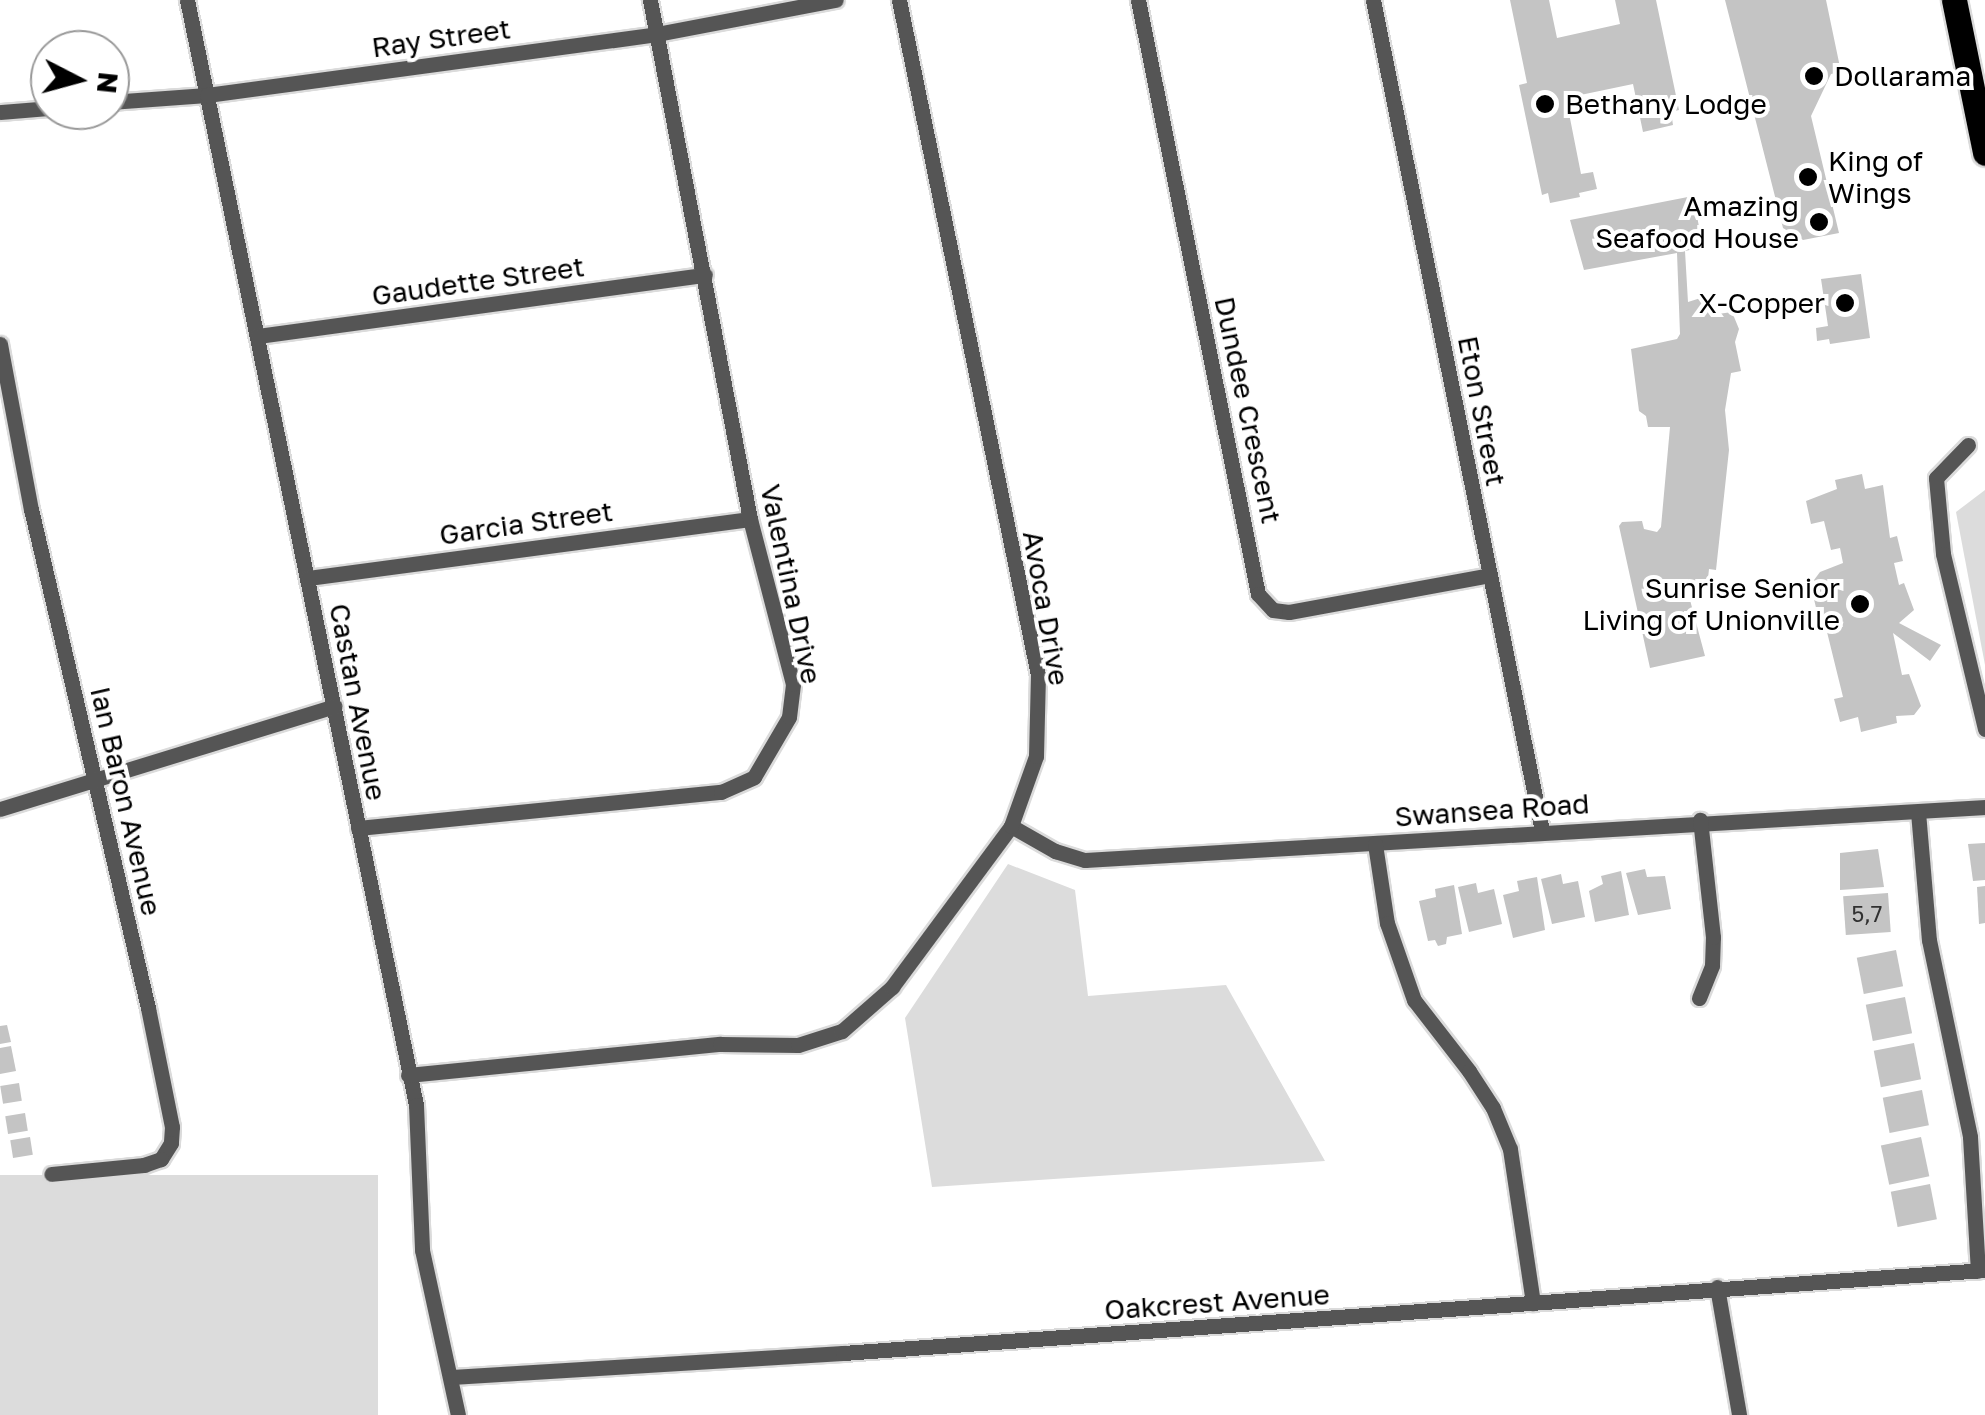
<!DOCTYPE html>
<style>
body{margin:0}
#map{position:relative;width:1985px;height:1415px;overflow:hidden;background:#fff;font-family:"Golos Text",sans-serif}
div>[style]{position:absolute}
.green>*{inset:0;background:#dcdcdc;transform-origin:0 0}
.building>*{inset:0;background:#c4c4c4;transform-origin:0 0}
.roads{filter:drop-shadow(2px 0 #dbdbdb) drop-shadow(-2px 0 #dbdbdb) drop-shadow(0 2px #dbdbdb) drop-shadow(0 -2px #dbdbdb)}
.street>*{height:15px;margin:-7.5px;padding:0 7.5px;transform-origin:7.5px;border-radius:7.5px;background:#555}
.primary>*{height:25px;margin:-12.5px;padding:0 12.5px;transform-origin:12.5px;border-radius:12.5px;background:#000}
.dots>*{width:28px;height:28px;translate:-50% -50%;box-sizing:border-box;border:5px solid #fff;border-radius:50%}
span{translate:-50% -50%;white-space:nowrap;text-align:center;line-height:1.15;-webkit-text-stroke:8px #fff;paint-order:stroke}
.number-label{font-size:22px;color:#313131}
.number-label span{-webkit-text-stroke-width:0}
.street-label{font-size:28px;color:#000}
.poi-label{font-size:28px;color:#000}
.left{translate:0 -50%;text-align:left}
.right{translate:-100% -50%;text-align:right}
.north{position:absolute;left:30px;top:30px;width:100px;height:100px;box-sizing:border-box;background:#fff;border:2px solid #999;border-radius:50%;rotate:96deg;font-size:28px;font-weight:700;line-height:40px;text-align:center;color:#000}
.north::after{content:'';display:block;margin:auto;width:35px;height:45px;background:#000;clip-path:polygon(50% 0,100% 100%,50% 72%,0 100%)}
</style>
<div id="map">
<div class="green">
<i style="clip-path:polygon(1985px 490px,1985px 665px,1956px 512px)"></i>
<i style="clip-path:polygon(1008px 864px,1075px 890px,1088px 996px,1226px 985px,1325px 1161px,932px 1187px,905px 1018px)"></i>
<i style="left:0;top:1175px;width:378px;height:240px"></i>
</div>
<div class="building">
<i style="clip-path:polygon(1510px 0,1549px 0,1557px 38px,1620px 24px,1615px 0,1656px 0,1679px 110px,1671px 112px,1673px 125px,1643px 132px,1633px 84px,1566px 98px,1581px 174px,1593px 172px,1597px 189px,1579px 193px,1580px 197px,1550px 203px,1548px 193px,1542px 195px,1519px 85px,1527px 83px)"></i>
<i style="clip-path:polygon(1725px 0,1826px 0,1841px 72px,1831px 74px,1811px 116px,1839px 233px,1803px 240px,1783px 228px)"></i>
<i style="clip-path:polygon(1693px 196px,1703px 247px,1685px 251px,1688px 302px,1710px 295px,1718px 314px,1732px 312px,1739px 329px,1735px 342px,1741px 371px,1731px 373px,1725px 410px,1729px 450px,1716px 570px,1709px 569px,1707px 588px,1697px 589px,1690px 600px,1705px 656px,1650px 668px,1619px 526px,1622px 522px,1642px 521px,1644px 529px,1657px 532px,1661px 527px,1670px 427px,1648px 427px,1646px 416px,1639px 411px,1631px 349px,1677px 339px,1680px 334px,1677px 253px,1584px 270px,1570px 220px)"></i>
<i style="clip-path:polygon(1861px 274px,1870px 338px,1830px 344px,1829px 339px,1817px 341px,1816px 328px,1828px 326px,1821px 279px)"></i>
<i style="clip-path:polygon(1862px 474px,1865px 489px,1883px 485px,1890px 538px,1897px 536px,1903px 561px,1894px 563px,1899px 585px,1904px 583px,1914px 610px,1899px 623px,1941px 645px,1930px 661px,1893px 633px,1902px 675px,1909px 674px,1921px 706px,1914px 715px,1896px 716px,1897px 723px,1861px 732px,1858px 717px,1840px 722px,1834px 699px,1843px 697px,1827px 632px,1822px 633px,1813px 595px,1817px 594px,1814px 580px,1820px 572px,1843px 563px,1840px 548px,1831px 550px,1824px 521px,1811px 524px,1806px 501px,1837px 489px,1835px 480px)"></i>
<i style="clip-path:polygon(1985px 843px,1985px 880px,1973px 881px,1968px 844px)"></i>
<i style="clip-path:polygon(1878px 849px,1884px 887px,1840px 890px,1840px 853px)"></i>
<i style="clip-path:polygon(1645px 869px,1647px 877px,1665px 876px,1671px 909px,1638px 915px,1626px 873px)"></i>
<i style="clip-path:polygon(1621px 871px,1629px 915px,1595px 922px,1589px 891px,1603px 884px,1601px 876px)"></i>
<i style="clip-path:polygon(1561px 874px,1563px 884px,1578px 881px,1585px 917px,1552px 924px,1541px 879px)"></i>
<i style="clip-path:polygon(1537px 877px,1545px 930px,1513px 938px,1503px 895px,1519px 891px,1517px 881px)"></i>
<i style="clip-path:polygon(1476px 883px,1478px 893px,1494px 889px,1502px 924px,1469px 932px,1458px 887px)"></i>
<i style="clip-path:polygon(1454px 885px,1462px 934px,1447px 937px,1446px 944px,1438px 946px,1435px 940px,1428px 941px,1419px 901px,1436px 897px,1435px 889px)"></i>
<i style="clip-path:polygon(1985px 886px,1985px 923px,1979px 924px,1977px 887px)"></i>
<i style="left:1888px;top:893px;width:39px;height:45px;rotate:86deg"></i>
<i style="left:1896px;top:950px;width:37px;height:40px;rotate:79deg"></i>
<i style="left:1905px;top:997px;width:37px;height:40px;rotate:79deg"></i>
<i style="clip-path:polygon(7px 1025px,11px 1042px,0 1044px,0 1026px)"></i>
<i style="left:1914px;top:1043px;width:37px;height:41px;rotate:79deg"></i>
<i style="clip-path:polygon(11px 1046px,16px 1071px,0 1074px,0 1048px)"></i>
<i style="left:19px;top:1083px;width:18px;height:19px;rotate:81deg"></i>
<i style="left:1922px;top:1090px;width:36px;height:40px;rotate:79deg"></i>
<i style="left:25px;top:1113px;width:18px;height:20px;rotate:81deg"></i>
<i style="left:30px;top:1137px;width:18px;height:20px;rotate:81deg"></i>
<i style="left:1921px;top:1137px;width:40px;height:41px;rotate:78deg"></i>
<i style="left:1930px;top:1184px;width:36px;height:40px;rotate:79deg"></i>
</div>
<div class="roads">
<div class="street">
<i style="left:187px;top:0;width:1128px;rotate:78.29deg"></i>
<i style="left:416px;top:1105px;width:145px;rotate:87.6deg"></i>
<i style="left:422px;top:1250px;width:169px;rotate:77.7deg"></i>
<i style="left:1138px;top:0;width:606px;rotate:78.58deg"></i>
<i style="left:1258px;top:594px;width:22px;rotate:47deg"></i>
<i style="left:1273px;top:610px;width:16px;rotate:7deg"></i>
<i style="left:1289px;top:612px;width:204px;rotate:-10.4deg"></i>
<i style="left:1373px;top:0;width:848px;rotate:78.5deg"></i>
<i style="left:110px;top:102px;width:97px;rotate:-4.1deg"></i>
<i style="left:207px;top:95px;width:454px;rotate:-7.7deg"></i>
<i style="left:657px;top:34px;width:182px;rotate:-10.8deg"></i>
<i style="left:0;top:112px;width:50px;rotate:-4.6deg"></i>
<i style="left:258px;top:336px;width:451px;rotate:-7.8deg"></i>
<i style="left:0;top:344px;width:168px;rotate:79.4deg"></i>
<i style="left:31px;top:509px;width:513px;rotate:76.8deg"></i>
<i style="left:148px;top:1008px;width:121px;rotate:78.6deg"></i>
<i style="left:172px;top:1127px;width:16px;rotate:94deg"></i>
<i style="left:171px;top:1143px;width:19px;rotate:122deg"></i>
<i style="left:161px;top:1159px;width:18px;rotate:161deg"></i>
<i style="left:144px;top:1165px;width:93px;rotate:174.5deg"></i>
<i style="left:1968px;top:445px;width:46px;rotate:134.1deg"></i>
<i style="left:1936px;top:478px;width:76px;rotate:84.7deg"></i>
<i style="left:1943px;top:554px;width:180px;rotate:76.5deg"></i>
<i style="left:308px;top:578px;width:446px;rotate:-7.6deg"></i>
<i style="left:0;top:809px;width:350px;rotate:-17.1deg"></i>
<i style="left:1918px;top:812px;width:128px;rotate:85.1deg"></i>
<i style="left:1929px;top:940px;width:201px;rotate:78.2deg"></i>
<i style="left:1970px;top:1137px;width:134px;rotate:86.6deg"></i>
<i style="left:1011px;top:826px;width:51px;rotate:29.6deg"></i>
<i style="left:1055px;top:851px;width:31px;rotate:17deg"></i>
<i style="left:1085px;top:860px;width:902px;rotate:-3.37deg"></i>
<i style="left:358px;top:828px;width:365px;rotate:-5.7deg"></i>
<i style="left:721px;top:792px;width:36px;rotate:-24deg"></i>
<i style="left:754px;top:777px;width:69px;rotate:-59.7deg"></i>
<i style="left:789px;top:717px;width:33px;rotate:-83deg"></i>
<i style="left:793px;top:684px;width:171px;rotate:-104.6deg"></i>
<i style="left:750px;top:519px;width:529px;rotate:-100.91deg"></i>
<i style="left:1375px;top:844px;width:80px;rotate:81.4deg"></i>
<i style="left:1387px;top:923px;width:82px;rotate:70.7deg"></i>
<i style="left:1414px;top:1000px;width:90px;rotate:52.2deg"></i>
<i style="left:1469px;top:1071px;width:44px;rotate:57deg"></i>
<i style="left:1493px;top:1108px;width:44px;rotate:67.5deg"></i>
<i style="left:1510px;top:1149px;width:156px;rotate:81.5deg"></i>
<i style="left:1699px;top:998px;width:35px;rotate:-68deg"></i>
<i style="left:1712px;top:965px;width:28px;rotate:-88deg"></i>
<i style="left:1713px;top:937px;width:118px;rotate:-96.3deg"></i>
<i style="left:408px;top:1075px;width:314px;rotate:-5.7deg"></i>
<i style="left:720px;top:1044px;width:78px;rotate:0.7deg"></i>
<i style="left:798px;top:1045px;width:46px;rotate:-17.7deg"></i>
<i style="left:842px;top:1031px;width:67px;rotate:-41.3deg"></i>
<i style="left:892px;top:987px;width:200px;rotate:-53.5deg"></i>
<i style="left:1011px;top:826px;width:74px;rotate:-70.3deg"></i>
<i style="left:1036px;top:756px;width:81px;rotate:-88.6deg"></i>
<i style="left:1038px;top:675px;width:689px;rotate:-101.64deg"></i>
<i style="left:1717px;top:1287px;width:130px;rotate:80.2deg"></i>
<i style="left:451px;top:1377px;width:393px;rotate:-3.5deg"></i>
<i style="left:843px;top:1353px;width:1145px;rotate:-4.16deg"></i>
</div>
<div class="primary">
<i style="left:1954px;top:0;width:156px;rotate:78.5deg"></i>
</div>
</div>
<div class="dots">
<i style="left:1814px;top:76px;background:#000"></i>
<i style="left:1545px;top:104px;background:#000"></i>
<i style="left:1808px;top:177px;background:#000"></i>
<i style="left:1819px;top:222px;background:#000"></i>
<i style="left:1845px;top:303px;background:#000"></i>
<i style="left:1860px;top:604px;background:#000"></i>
</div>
<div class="number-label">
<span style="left:1867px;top:914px">5,7</span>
</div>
<div class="street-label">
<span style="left:441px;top:38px;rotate:-8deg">Ray Street</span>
<span style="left:478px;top:281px;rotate:-8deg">Gaudette Street</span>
<span style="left:1248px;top:410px;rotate:78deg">Dundee Crescent</span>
<span style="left:1482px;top:411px;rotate:79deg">Eton Street</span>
<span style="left:526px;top:523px;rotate:-8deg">Garcia Street</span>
<span style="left:791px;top:584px;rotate:78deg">Valentina Drive</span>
<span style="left:1046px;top:608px;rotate:80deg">Avoca Drive</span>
<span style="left:358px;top:702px;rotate:79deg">Castan Avenue</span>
<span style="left:126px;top:801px;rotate:77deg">Ian Baron Avenue</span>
<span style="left:1492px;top:810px;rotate:-4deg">Swansea Road</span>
<span style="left:1217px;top:1302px;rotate:-4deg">Oakcrest Avenue</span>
</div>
<div class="poi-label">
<span class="left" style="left:1834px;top:76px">Dollarama</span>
<span class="left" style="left:1565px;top:104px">Bethany Lodge</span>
<span class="left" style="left:1828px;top:177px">King of<br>Wings</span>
<span class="right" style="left:1799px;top:222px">Amazing<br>Seafood House</span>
<span class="right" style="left:1825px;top:303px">X-Copper</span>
<span class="right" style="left:1840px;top:604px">Sunrise Senior<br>Living of Unionville</span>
</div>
<div class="north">N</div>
</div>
